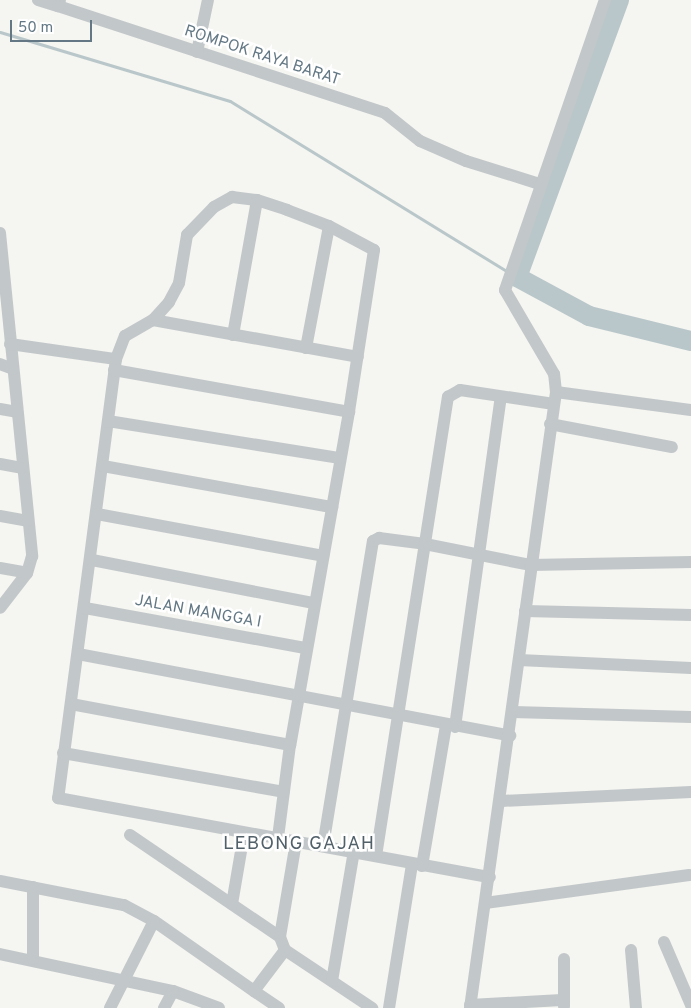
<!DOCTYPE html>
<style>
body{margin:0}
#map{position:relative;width:691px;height:1008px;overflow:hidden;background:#f5f5f1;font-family:Overpass,sans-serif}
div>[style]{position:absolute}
.stream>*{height:3px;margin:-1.5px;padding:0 1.5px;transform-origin:1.5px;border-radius:1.5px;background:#b9c7ca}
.river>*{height:20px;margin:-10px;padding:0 10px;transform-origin:10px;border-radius:10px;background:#b9c7ca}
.street>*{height:12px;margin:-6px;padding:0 6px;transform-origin:6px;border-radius:6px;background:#c2c7c9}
span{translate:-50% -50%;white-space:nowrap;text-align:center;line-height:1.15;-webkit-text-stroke:5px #fff;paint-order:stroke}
.street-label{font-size:16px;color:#637884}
.quarter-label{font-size:19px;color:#516069;letter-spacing:1px}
.scale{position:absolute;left:10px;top:20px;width:82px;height:22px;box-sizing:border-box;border:2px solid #637884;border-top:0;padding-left:6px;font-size:15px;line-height:18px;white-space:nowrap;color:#637884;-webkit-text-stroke:4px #fff;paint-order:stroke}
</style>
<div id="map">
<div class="stream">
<i style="left:0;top:32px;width:240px;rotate:16.7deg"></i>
<i style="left:230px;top:101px;width:326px;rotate:31.6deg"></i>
</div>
<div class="river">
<i style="left:619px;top:0;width:295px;rotate:110.2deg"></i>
<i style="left:517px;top:277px;width:82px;rotate:28.4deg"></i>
<i style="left:589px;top:316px;width:105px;rotate:13.8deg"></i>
</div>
<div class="street">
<i style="left:38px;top:0;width:21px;rotate:17deg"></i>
<i style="left:58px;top:6px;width:6px;rotate:-72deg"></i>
<i style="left:58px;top:6px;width:344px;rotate:18.1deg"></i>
<i style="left:385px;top:113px;width:45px;rotate:38.7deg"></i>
<i style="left:420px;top:141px;width:50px;rotate:23.5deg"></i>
<i style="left:466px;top:161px;width:77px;rotate:17.3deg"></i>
<i style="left:197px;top:52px;width:53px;rotate:-78.1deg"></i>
<i style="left:0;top:233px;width:325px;rotate:84.3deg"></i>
<i style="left:32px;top:556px;width:18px;rotate:106deg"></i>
<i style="left:27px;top:573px;width:44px;rotate:127.6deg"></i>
<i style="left:153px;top:320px;width:208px;rotate:10.2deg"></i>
<i style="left:233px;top:335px;width:137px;rotate:-79.9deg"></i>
<i style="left:10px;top:344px;width:107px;rotate:8.1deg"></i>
<i style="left:116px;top:359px;width:443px;rotate:97.5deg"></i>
<i style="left:58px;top:798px;width:439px;rotate:10.4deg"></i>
<i style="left:306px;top:348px;width:124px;rotate:-79.3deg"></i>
<i style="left:116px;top:359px;width:25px;rotate:-69deg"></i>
<i style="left:125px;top:336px;width:32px;rotate:-30deg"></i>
<i style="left:153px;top:320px;width:24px;rotate:-48deg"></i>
<i style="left:169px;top:302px;width:21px;rotate:-62deg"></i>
<i style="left:179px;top:283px;width:49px;rotate:-80.5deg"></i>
<i style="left:187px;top:235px;width:39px;rotate:-46deg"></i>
<i style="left:214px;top:207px;width:21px;rotate:-29deg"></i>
<i style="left:232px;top:197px;width:25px;rotate:7deg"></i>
<i style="left:257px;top:200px;width:32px;rotate:18deg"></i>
<i style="left:287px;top:210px;width:45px;rotate:20.9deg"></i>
<i style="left:329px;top:226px;width:51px;rotate:28.1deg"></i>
<i style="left:374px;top:250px;width:164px;rotate:98.8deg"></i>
<i style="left:349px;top:412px;width:338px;rotate:100deg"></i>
<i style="left:290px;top:745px;width:94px;rotate:97.4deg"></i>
<i style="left:0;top:364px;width:14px;rotate:21deg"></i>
<i style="left:114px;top:370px;width:239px;rotate:10.1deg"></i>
<i style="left:556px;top:392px;width:18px;rotate:-96deg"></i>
<i style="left:554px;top:374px;width:97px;rotate:-120.3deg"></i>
<i style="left:505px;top:290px;width:307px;rotate:-71deg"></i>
<i style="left:0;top:409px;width:17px;rotate:10deg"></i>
<i style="left:108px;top:421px;width:235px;rotate:9.1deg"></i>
<i style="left:550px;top:424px;width:124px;rotate:10.7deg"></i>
<i style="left:0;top:464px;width:22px;rotate:10deg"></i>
<i style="left:103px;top:466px;width:233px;rotate:10.2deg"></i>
<i style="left:97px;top:514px;width:230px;rotate:10.5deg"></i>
<i style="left:0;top:516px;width:28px;rotate:10deg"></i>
<i style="left:92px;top:560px;width:226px;rotate:11deg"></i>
<i style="left:0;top:568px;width:27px;rotate:10deg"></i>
<i style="left:85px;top:608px;width:225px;rotate:10.3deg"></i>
<i style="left:525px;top:611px;width:166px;rotate:1.4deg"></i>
<i style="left:78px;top:654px;width:440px;rotate:10.7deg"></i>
<i style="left:519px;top:660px;width:172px;rotate:2.7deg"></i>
<i style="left:71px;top:704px;width:223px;rotate:10.6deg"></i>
<i style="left:513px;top:712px;width:178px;rotate:1.6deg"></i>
<i style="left:455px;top:727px;width:333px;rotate:-82.1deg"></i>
<i style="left:63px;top:753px;width:224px;rotate:10deg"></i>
<i style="left:501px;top:801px;width:190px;rotate:-2.7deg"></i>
<i style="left:130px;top:835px;width:181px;rotate:34.2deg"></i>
<i style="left:296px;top:842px;width:96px;rotate:99.6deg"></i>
<i style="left:280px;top:937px;width:14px;rotate:69deg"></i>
<i style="left:285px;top:950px;width:105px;rotate:33.7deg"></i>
<i style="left:323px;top:846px;width:309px;rotate:-80.7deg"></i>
<i style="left:373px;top:541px;width:7px;rotate:-27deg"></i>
<i style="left:379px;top:538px;width:46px;rotate:7.4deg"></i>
<i style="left:425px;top:544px;width:107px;rotate:11.3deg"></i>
<i style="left:530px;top:565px;width:161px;rotate:-1.1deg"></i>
<i style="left:376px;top:856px;width:465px;rotate:-81.1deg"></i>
<i style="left:448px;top:397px;width:14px;rotate:-30deg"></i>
<i style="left:460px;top:390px;width:95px;rotate:8.5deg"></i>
<i style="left:422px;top:866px;width:142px;rotate:-80.3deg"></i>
<i style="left:0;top:881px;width:126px;rotate:11deg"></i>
<i style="left:124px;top:905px;width:34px;rotate:28deg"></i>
<i style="left:154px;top:921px;width:122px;rotate:35deg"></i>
<i style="left:485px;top:903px;width:206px;rotate:-7.8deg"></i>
<i style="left:232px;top:904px;width:71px;rotate:-80.3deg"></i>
<i style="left:664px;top:942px;width:69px;rotate:66.8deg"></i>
<i style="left:631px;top:950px;width:58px;rotate:85.1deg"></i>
<i style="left:0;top:954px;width:177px;rotate:12.1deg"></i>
<i style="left:173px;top:991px;width:49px;rotate:20.3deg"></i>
<i style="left:33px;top:959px;width:72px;rotate:-90deg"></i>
<i style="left:332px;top:981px;width:132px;rotate:-80.4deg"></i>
<i style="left:470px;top:1005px;width:92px;rotate:-3.1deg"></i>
<i style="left:564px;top:1006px;width:47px;rotate:-90deg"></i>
<i style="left:110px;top:1008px;width:97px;rotate:-63.2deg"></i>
<i style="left:164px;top:1008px;width:19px;rotate:-62deg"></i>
<i style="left:279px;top:1008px;width:30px;rotate:-146deg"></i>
<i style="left:254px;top:991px;width:51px;rotate:-52.9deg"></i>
<i style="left:389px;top:1008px;width:146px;rotate:-80.9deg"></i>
<i style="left:470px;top:1008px;width:622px;rotate:-82.05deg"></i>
<i style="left:556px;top:392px;width:136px;rotate:7.6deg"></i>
</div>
<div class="street-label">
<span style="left:262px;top:56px;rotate:18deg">ROMPOK RAYA BARAT</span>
<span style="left:198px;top:612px;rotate:10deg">JALAN MANGGA I</span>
</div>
<div class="quarter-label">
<span style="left:299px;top:845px">LEBONG GAJAH</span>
</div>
<div class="scale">50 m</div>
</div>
